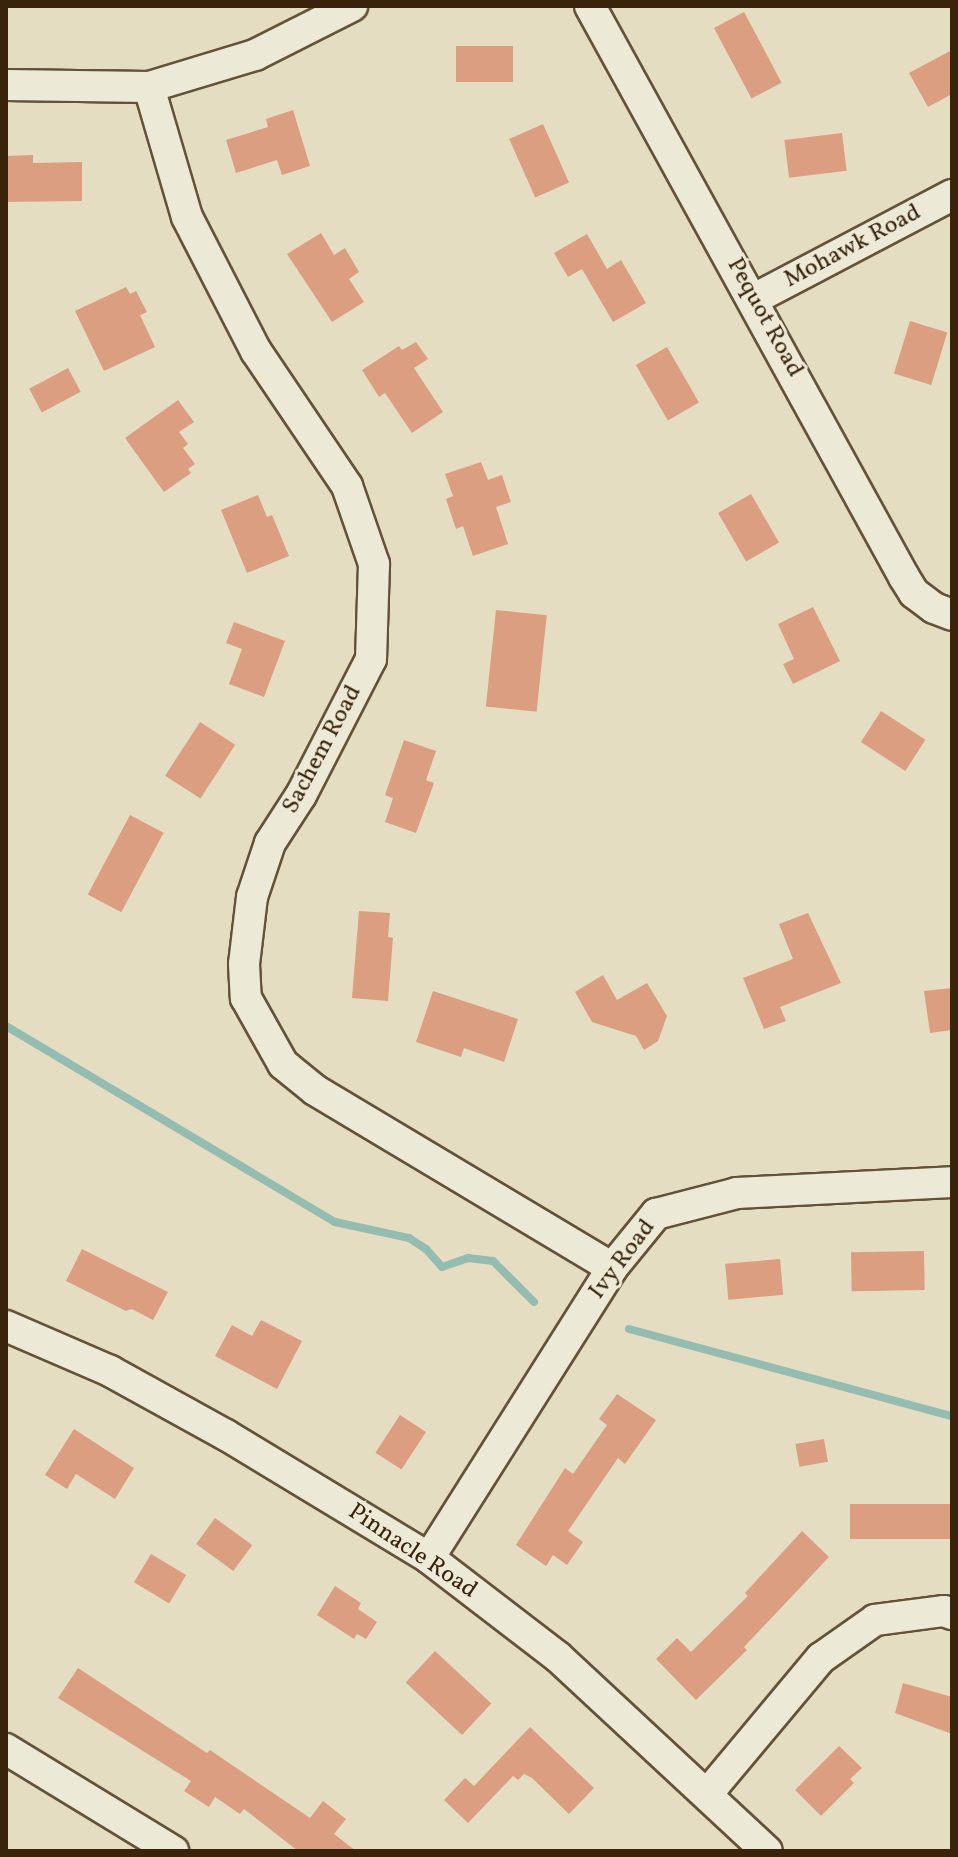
<!DOCTYPE html>
<style>
body{margin:0}
#map{position:relative;width:958px;height:1857px;overflow:hidden;background:#e4ddc1;font-family:Vollkorn,serif}
div>[style]{position:absolute}
.stream>*{height:8px;margin:-4px;padding:0 4px;transform-origin:4px;border-radius:4px;background:#95bcb0}
.building>*{inset:0;background:#db9e81;transform-origin:0 0}
.roads{filter:drop-shadow(2px 0 #645238) drop-shadow(-2px 0 #645238) drop-shadow(0 2px #645238) drop-shadow(0 -2px #645238)}
.minor>*{height:30px;margin:-15px;padding:0 15px;transform-origin:15px;border-radius:15px;background:#ede9d7}
span{translate:-50% -50%;white-space:nowrap;text-align:center;line-height:1.15;-webkit-text-stroke:6px #ede9d7;paint-order:stroke}
.street-label{font-size:24px;color:#39230a}
.frame{position:absolute;inset:0;border:8px solid #39230a;pointer-events:none}
</style>
<div id="map">
<div class="stream">
<i style="left:6px;top:1026px;width:383px;rotate:30.8deg"></i>
<i style="left:335px;top:1222px;width:76px;rotate:12.2deg"></i>
<i style="left:409px;top:1238px;width:20px;rotate:33deg"></i>
<i style="left:426px;top:1249px;width:24px;rotate:48deg"></i>
<i style="left:442px;top:1267px;width:28px;rotate:-19deg"></i>
<i style="left:468px;top:1258px;width:25px;rotate:7deg"></i>
<i style="left:493px;top:1261px;width:58px;rotate:45deg"></i>
<i style="left:629px;top:1329px;width:335px;rotate:15.1deg"></i>
</div>
<div class="building">
<i style="left:744px;top:12px;width:80px;height:34px;rotate:62deg"></i>
<i style="left:513px;top:46px;width:36px;height:57px;rotate:90deg"></i>
<i style="clip-path:polygon(952px 50px,952px 94px,928px 107px,909px 73px)"></i>
<i style="clip-path:polygon(293px 110px,310px 166px,282px 175px,277px 160px,236px 173px,226px 140px,268px 127px,266px 119px)"></i>
<i style="left:543px;top:124px;width:64px;height:37px;rotate:66deg"></i>
<i style="left:842px;top:133px;width:38px;height:58px;rotate:83deg"></i>
<i style="clip-path:polygon(33px 155px,33px 163px,82px 162px,82px 201px,7px 202px,7px 156px)"></i>
<i style="clip-path:polygon(321px 233px,334px 255px,345px 248px,359px 272px,349px 279px,364px 302px,332px 322px,287px 254px)"></i>
<i style="clip-path:polygon(587px 234px,607px 269px,621px 260px,646px 303px,613px 322px,582px 269px,568px 277px,554px 253px)"></i>
<i style="clip-path:polygon(126px 287px,130px 294px,136px 291px,147px 312px,140px 315px,155px 347px,104px 371px,75px 311px)"></i>
<i style="left:910px;top:321px;width:39px;height:55px;rotate:17deg"></i>
<i style="clip-path:polygon(416px 342px,428px 359px,414px 368px,443px 412px,412px 433px,385px 393px,379px 397px,362px 370px,399px 346px,402px 350px)"></i>
<i style="left:667px;top:347px;width:64px;height:36px;rotate:60deg"></i>
<i style="left:68px;top:368px;width:27px;height:44px;rotate:62deg"></i>
<i style="clip-path:polygon(178px 400px,194px 422px,179px 432px,188px 444px,183px 448px,195px 464px,188px 469px,191px 473px,164px 492px,125px 438px)"></i>
<i style="clip-path:polygon(481px 462px,488px 480px,502px 475px,511px 502px,496px 507px,508px 544px,473px 556px,463px 526px,456px 529px,446px 499px,453px 496px,445px 474px)"></i>
<i style="left:751px;top:494px;width:56px;height:38px;rotate:60deg"></i>
<i style="clip-path:polygon(258px 495px,267px 517px,272px 515px,289px 556px,247px 573px,221px 510px)"></i>
<i style="clip-path:polygon(813px 607px,840px 661px,793px 684px,783px 664px,794px 659px,778px 624px)"></i>
<i style="left:496px;top:610px;width:51px;height:97px;rotate:6deg"></i>
<i style="clip-path:polygon(234px 622px,285px 641px,264px 697px,229px 684px,242px 649px,226px 643px)"></i>
<i style="left:881px;top:711px;width:53px;height:37px;rotate:33deg"></i>
<i style="left:200px;top:722px;width:42px;height:64px;rotate:33deg"></i>
<i style="clip-path:polygon(404px 740px,436px 751px,426px 780px,434px 783px,416px 833px,385px 822px,393px 798px,385px 795px)"></i>
<i style="left:130px;top:815px;width:38px;height:90px;rotate:28deg"></i>
<i style="clip-path:polygon(359px 911px,390px 913px,388px 937px,393px 938px,388px 1001px,352px 998px)"></i>
<i style="clip-path:polygon(808px 913px,841px 983px,780px 1007px,786px 1021px,764px 1029px,743px 978px,793px 959px,779px 924px)"></i>
<i style="clip-path:polygon(603px 975px,617px 1000px,647px 983px,667px 1016px,658px 1041px,644px 1050px,636px 1036px,592px 1022px,575px 992px)"></i>
<i style="clip-path:polygon(952px 988px,952px 1030px,930px 1033px,924px 991px)"></i>
<i style="clip-path:polygon(433px 991px,518px 1019px,504px 1062px,464px 1048px,461px 1057px,416px 1042px)"></i>
<i style="clip-path:polygon(82px 1249px,168px 1292px,153px 1320px,132px 1309px,126px 1311px,66px 1281px)"></i>
<i style="left:924px;top:1251px;width:39px;height:73px;rotate:89deg"></i>
<i style="left:780px;top:1259px;width:36px;height:55px;rotate:85deg"></i>
<i style="clip-path:polygon(261px 1320px,302px 1341px,277px 1389px,215px 1356px,232px 1325px,252px 1336px)"></i>
<i style="clip-path:polygon(617px 1394px,656px 1420px,625px 1464px,618px 1458px,568px 1531px,583px 1542px,567px 1565px,553px 1555px,546px 1566px,516px 1545px,565px 1468px,573px 1474px,607px 1425px,599px 1419px)"></i>
<i style="left:400px;top:1415px;width:31px;height:45px;rotate:33deg"></i>
<i style="clip-path:polygon(74px 1429px,134px 1468px,115px 1499px,76px 1474px,67px 1489px,45px 1475px)"></i>
<i style="left:824px;top:1439px;width:23px;height:29px;rotate:80deg"></i>
<i style="left:952px;top:1504px;width:35px;height:102px;rotate:90deg"></i>
<i style="left:215px;top:1518px;width:46px;height:32px;rotate:36deg"></i>
<i style="clip-path:polygon(802px 1531px,829px 1557px,744px 1647px,747px 1650px,696px 1700px,656px 1659px,677px 1638px,691px 1652px,748px 1596px,745px 1593px)"></i>
<i style="left:151px;top:1554px;width:41px;height:33px;rotate:31deg"></i>
<i style="clip-path:polygon(335px 1586px,361px 1603px,358px 1609px,377px 1622px,366px 1639px,357px 1634px,354px 1639px,317px 1615px)"></i>
<i style="left:435px;top:1651px;width:77px;height:43px;rotate:43deg"></i>
<i style="clip-path:polygon(78px 1668px,207px 1753px,210px 1750px,310px 1818px,323px 1801px,346px 1819px,334px 1834px,356px 1851px,298px 1851px,244px 1809px,240px 1814px,215px 1797px,209px 1807px,184px 1791px,191px 1781px,58px 1698px)"></i>
<i style="clip-path:polygon(903px 1683px,952px 1697px,952px 1734px,895px 1713px)"></i>
<i style="clip-path:polygon(530px 1727px,594px 1788px,569px 1814px,532px 1778px,524px 1774px,518px 1780px,513px 1776px,468px 1823px,444px 1800px,465px 1778px,474px 1786px)"></i>
<i style="clip-path:polygon(839px 1746px,862px 1768px,850px 1779px,854px 1783px,821px 1816px,795px 1790px)"></i>
</div>
<div class="roads">
<div class="minor">
<i style="left:590px;top:6px;width:652px;rotate:61.19deg"></i>
<i style="left:904px;top:577px;width:19px;rotate:58deg"></i>
<i style="left:914px;top:593px;width:25px;rotate:37deg"></i>
<i style="left:934px;top:608px;width:19px;rotate:21deg"></i>
<i style="left:6px;top:85px;width:143px;rotate:0.8deg"></i>
<i style="left:149px;top:87px;width:111px;rotate:-16.8deg"></i>
<i style="left:255px;top:55px;width:109px;rotate:-26.8deg"></i>
<i style="left:149px;top:87px;width:135px;rotate:73.7deg"></i>
<i style="left:187px;top:217px;width:151px;rotate:62.8deg"></i>
<i style="left:256px;top:351px;width:163px;rotate:56deg"></i>
<i style="left:347px;top:486px;width:83px;rotate:70.9deg"></i>
<i style="left:374px;top:564px;width:95px;rotate:91.8deg"></i>
<i style="left:371px;top:659px;width:153px;rotate:117.2deg"></i>
<i style="left:301px;top:795px;width:57px;rotate:122.9deg"></i>
<i style="left:270px;top:843px;width:57px;rotate:108.4deg"></i>
<i style="left:252px;top:897px;width:67px;rotate:96.8deg"></i>
<i style="left:244px;top:964px;width:34px;rotate:87deg"></i>
<i style="left:246px;top:998px;width:76px;rotate:60.7deg"></i>
<i style="left:283px;top:1064px;width:41px;rotate:39.1deg"></i>
<i style="left:315px;top:1090px;width:346px;rotate:30.9deg"></i>
<i style="left:754px;top:299px;width:224px;rotate:-27.7deg"></i>
<i style="left:6px;top:1326px;width:113px;rotate:23.4deg"></i>
<i style="left:110px;top:1371px;width:132px;rotate:28.9deg"></i>
<i style="left:226px;top:1435px;width:237px;rotate:31.2deg"></i>
<i style="left:429px;top:1558px;width:163px;rotate:37.5deg"></i>
<i style="left:558px;top:1657px;width:285px;rotate:42.9deg"></i>
<i style="left:429px;top:1558px;width:343px;rotate:-57.7deg"></i>
<i style="left:612px;top:1268px;width:70px;rotate:-50.8deg"></i>
<i style="left:656px;top:1214px;width:84px;rotate:-14.5deg"></i>
<i style="left:737px;top:1193px;width:215px;rotate:-2.9deg"></i>
<i style="left:6px;top:1749px;width:196px;rotate:31.4deg"></i>
<i style="left:708px;top:1793px;width:176px;rotate:-50.1deg"></i>
<i style="left:821px;top:1658px;width:66px;rotate:-35.1deg"></i>
<i style="left:875px;top:1620px;width:70px;rotate:-7.4deg"></i>
<i style="left:944px;top:1611px;width:9px;rotate:21deg"></i>
</div>
</div>
<div class="street-label">
<span style="left:853px;top:247px;rotate:-28deg">Mohawk Road</span>
<span style="left:764px;top:318px;rotate:61deg">Pequot Road</span>
<span style="left:323px;top:750px;rotate:-62deg">Sachem Road</span>
<span style="left:623px;top:1260px;rotate:-53deg">Ivy Road</span>
<span style="left:412px;top:1552px;rotate:34deg">Pinnacle Road</span>
</div>
<div class="frame"></div>
</div>
